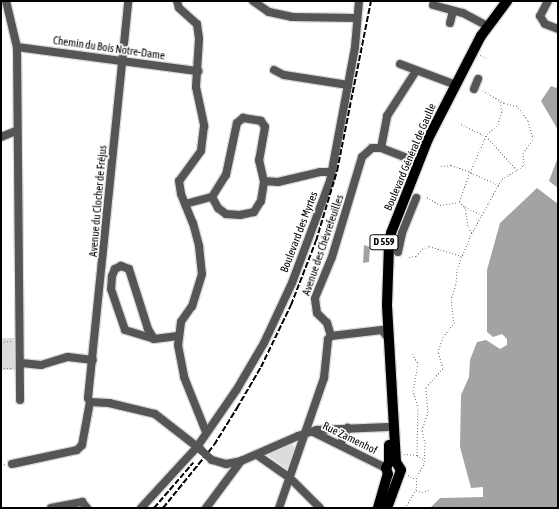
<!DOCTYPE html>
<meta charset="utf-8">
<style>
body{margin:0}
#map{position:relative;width:559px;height:509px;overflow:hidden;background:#fff;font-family:"Asap Condensed",sans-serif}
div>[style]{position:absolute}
.green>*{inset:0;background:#dcdcdc;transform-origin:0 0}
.water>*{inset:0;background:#a3a3a3}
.path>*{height:1px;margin-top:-0.5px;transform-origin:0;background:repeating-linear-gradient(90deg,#777 0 1px,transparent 0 3px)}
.roads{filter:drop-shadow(1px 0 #dbdbdb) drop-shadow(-1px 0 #dbdbdb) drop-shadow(0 1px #dbdbdb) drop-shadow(0 -1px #dbdbdb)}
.minor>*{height:8px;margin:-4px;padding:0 4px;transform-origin:4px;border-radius:4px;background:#555}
.major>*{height:10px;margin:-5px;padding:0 5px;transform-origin:5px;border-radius:5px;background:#000}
.rail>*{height:2px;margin-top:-1px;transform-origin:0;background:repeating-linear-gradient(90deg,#000 0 6px,transparent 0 8px)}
.minor-bridge>*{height:8px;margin:-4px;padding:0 4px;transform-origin:4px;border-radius:4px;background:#555}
span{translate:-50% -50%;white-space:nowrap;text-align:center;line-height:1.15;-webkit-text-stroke:3.5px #fff;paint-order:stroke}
.shield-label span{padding:1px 3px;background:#fff;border:1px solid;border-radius:3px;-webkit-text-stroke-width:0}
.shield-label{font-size:10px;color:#000;font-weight:700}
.street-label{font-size:11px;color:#000}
.frame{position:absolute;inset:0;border:2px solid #000;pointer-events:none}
</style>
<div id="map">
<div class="green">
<i style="left:15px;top:338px;width:32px;height:14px;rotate:90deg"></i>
<i style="clip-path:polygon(290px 443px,296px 447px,288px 470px,265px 453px)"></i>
</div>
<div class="water">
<i style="clip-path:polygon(558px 85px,558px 130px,541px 101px,551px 86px,556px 88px)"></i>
<i style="clip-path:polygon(558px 157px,558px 188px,549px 181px)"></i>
<i style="clip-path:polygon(537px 188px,558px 204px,558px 508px,430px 508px,440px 498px,483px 497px,483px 487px,471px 488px,460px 447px,461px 395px,469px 377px,470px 360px,477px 342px,486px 340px,500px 349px,507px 345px,507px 339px,502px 334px,493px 337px,487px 332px,487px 270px,500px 223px)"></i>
<i style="clip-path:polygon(364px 245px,370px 247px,369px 262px,363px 263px)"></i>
</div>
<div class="path">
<i style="left:556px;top:1px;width:4px;rotate:63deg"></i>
<i style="left:480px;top:55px;width:8px;rotate:23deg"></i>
<i style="left:461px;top:124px;width:28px;rotate:26deg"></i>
<i style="left:486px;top:136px;width:46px;rotate:47.6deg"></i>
<i style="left:441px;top:166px;width:10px;rotate:-6deg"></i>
<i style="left:451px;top:165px;width:20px;rotate:20deg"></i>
<i style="left:470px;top:172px;width:32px;rotate:110deg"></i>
<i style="left:459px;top:202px;width:8px;rotate:40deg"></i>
<i style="left:465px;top:207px;width:20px;rotate:81deg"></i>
<i style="left:468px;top:227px;width:7px;rotate:56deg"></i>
<i style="left:499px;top:185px;width:32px;rotate:-156deg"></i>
<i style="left:470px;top:172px;width:42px;rotate:-65.9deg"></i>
<i style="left:487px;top:134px;width:15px;rotate:-42deg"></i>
<i style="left:498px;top:124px;width:14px;rotate:-73deg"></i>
<i style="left:502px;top:111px;width:10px;rotate:-101deg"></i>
<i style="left:427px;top:197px;width:15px;rotate:32deg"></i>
<i style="left:440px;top:205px;width:18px;rotate:-9deg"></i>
<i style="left:465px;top:207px;width:19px;rotate:25deg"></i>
<i style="left:409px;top:257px;width:7px;rotate:-8deg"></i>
<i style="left:416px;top:256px;width:9px;rotate:-49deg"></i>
<i style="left:422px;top:249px;width:8px;rotate:-23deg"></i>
<i style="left:429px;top:246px;width:34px;rotate:17deg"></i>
<i style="left:1px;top:342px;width:10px;rotate:-6deg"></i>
<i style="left:412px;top:354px;width:11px;rotate:56deg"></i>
<i style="left:418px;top:363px;width:27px;rotate:100deg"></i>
<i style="left:413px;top:390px;width:18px;rotate:74deg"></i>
<i style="left:418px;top:407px;width:48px;rotate:91.2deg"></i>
<i style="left:417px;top:455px;width:7px;rotate:34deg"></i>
<i style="left:1px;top:368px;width:11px"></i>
<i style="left:404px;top:454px;width:13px;rotate:4deg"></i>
<i style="left:1px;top:465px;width:4px;rotate:-14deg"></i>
<i style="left:408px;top:475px;width:9px;rotate:27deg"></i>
<i style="left:416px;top:490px;width:6px;rotate:18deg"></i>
<i style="left:422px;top:492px;width:7px;rotate:-16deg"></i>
<i style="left:405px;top:508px;width:21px;rotate:-59deg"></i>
<i style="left:416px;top:490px;width:14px;rotate:-86deg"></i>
<i style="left:417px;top:476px;width:14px;rotate:-60deg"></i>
<i style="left:424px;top:464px;width:21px;rotate:-87deg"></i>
<i style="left:425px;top:443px;width:13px;rotate:-103deg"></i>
<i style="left:422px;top:430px;width:19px;rotate:-72deg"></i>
<i style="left:428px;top:412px;width:25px;rotate:-95deg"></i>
<i style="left:426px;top:387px;width:25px;rotate:-48deg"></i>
<i style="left:443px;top:368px;width:17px;rotate:-107deg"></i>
<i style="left:438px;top:352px;width:16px;rotate:-72deg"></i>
<i style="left:443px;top:337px;width:18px;rotate:-52deg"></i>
<i style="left:454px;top:323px;width:23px;rotate:-97deg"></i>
<i style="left:451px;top:300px;width:17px;rotate:-73deg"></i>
<i style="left:456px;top:284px;width:15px;rotate:-86deg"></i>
<i style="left:457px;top:269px;width:35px;rotate:-68deg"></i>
<i style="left:470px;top:236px;width:65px;rotate:-60.7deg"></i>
<i style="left:502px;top:179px;width:26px;rotate:-32deg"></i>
<i style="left:524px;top:165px;width:12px;rotate:-95deg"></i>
<i style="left:523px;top:153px;width:17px;rotate:-54deg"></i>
<i style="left:533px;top:139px;width:20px;rotate:-105deg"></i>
<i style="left:528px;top:120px;width:18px;rotate:-128deg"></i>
<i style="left:517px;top:106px;width:13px;rotate:-167deg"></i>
<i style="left:504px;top:103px;width:26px;rotate:-149deg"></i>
</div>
<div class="roads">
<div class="minor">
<i style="left:6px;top:1px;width:47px;rotate:76.6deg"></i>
<i style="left:17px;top:47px;width:353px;rotate:89.5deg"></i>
<i style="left:177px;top:1px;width:7px;rotate:74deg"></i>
<i style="left:179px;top:8px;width:24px;rotate:42deg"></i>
<i style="left:197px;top:24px;width:15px;rotate:82deg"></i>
<i style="left:199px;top:39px;width:48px;rotate:93.6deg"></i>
<i style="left:196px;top:87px;width:40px;rotate:78deg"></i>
<i style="left:204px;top:126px;width:25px;rotate:97deg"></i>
<i style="left:201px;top:151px;width:37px;rotate:126deg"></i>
<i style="left:179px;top:181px;width:13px;rotate:81deg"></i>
<i style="left:181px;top:194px;width:31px;rotate:68deg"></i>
<i style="left:193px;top:223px;width:24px;rotate:75deg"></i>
<i style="left:199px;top:246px;width:28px;rotate:84deg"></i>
<i style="left:202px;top:274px;width:34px;rotate:107deg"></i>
<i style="left:192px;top:306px;width:19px;rotate:125deg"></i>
<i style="left:181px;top:322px;width:23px;rotate:97deg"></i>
<i style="left:178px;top:345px;width:33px;rotate:79deg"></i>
<i style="left:184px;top:377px;width:59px;rotate:68.2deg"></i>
<i style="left:253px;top:1px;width:19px;rotate:35deg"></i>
<i style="left:269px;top:12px;width:24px;rotate:12deg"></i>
<i style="left:292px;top:17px;width:64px;rotate:0.9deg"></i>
<i style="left:548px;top:1px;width:17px;rotate:118deg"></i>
<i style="left:540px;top:16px;width:9px;rotate:58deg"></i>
<i style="left:545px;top:24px;width:14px;rotate:21deg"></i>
<i style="left:433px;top:5px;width:31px;rotate:15deg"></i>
<i style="left:463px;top:13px;width:24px;rotate:28deg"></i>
<i style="left:450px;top:23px;width:12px;rotate:-76deg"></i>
<i style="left:17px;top:47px;width:183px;rotate:7.6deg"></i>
<i style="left:400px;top:64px;width:60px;rotate:20.6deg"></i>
<i style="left:274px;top:70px;width:11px;rotate:27deg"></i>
<i style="left:284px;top:75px;width:65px;rotate:8.9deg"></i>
<i style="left:474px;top:89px;width:11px;rotate:-68deg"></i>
<i style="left:1px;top:137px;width:16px;rotate:-22deg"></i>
<i style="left:381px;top:148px;width:33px;rotate:-79deg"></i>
<i style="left:387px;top:116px;width:54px;rotate:-57.2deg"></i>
<i style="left:212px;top:197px;width:13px;rotate:61deg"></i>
<i style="left:218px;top:208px;width:10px;rotate:37deg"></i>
<i style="left:226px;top:214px;width:14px;rotate:4deg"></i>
<i style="left:240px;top:215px;width:14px;rotate:-12deg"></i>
<i style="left:254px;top:212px;width:13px;rotate:-58deg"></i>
<i style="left:261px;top:201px;width:20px;rotate:-81deg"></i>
<i style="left:185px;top:204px;width:28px;rotate:-15deg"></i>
<i style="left:212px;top:197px;width:26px;rotate:-58deg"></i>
<i style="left:226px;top:175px;width:53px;rotate:-78.1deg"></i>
<i style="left:237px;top:123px;width:8px;rotate:-40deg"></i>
<i style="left:243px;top:118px;width:18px;rotate:9deg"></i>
<i style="left:261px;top:121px;width:7px;rotate:56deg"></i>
<i style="left:265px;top:127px;width:34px;rotate:100deg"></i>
<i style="left:259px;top:160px;width:22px;rotate:77deg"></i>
<i style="left:264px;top:181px;width:14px;rotate:4deg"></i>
<i style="left:278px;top:182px;width:43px;rotate:-13.4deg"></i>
<i style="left:320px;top:172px;width:9px"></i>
<i style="left:398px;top:252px;width:19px;rotate:-78deg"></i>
<i style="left:402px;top:233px;width:38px;rotate:-68deg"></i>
<i style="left:331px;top:336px;width:51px;rotate:-6.7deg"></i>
<i style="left:382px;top:330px;width:11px;rotate:52deg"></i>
<i style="left:154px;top:339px;width:12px;rotate:-121deg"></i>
<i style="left:148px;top:329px;width:63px;rotate:-107.6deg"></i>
<i style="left:129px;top:269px;width:9px;rotate:-159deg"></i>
<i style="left:121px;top:266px;width:7px;rotate:153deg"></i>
<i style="left:115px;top:269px;width:8px;rotate:113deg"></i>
<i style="left:112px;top:276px;width:13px;rotate:94deg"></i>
<i style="left:111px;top:289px;width:43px;rotate:71.1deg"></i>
<i style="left:125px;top:330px;width:30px;rotate:17deg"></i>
<i style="left:154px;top:339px;width:24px;rotate:-7deg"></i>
<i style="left:21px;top:363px;width:20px;rotate:6deg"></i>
<i style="left:41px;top:365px;width:28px;rotate:-17deg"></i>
<i style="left:68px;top:357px;width:25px;rotate:7deg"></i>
<i style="left:90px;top:402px;width:4px;rotate:-117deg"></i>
<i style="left:88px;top:398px;width:399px;rotate:-84.2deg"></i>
<i style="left:90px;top:402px;width:19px;rotate:3deg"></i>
<i style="left:109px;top:403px;width:47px;rotate:13.4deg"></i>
<i style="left:155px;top:414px;width:57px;rotate:37.9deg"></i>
<i style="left:313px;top:432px;width:81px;rotate:26.3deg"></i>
<i style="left:340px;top:445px;width:19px;rotate:-65deg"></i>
<i style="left:257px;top:455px;width:40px;rotate:34.9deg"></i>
<i style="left:290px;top:478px;width:42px;rotate:45deg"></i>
<i style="left:212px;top:460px;width:15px;rotate:16deg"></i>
<i style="left:226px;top:464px;width:15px;rotate:-11deg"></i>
<i style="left:241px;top:461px;width:62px;rotate:-23.7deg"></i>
<i style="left:298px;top:436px;width:20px;rotate:-18deg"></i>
<i style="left:317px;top:430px;width:71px;rotate:-2.4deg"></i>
<i style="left:12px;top:464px;width:66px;rotate:-12.2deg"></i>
<i style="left:77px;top:450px;width:7px;rotate:-45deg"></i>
<i style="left:82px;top:445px;width:44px;rotate:-79.5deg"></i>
<i style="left:51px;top:508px;width:32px;rotate:-11deg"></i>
<i style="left:82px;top:502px;width:8px;rotate:50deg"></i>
<i style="left:141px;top:508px;width:83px;rotate:-47.4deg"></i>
<i style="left:197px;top:447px;width:70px;rotate:-55.4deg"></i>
<i style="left:237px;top:389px;width:53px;rotate:-59.6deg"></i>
<i style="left:264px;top:343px;width:66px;rotate:-65deg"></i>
<i style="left:292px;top:283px;width:109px;rotate:-69.6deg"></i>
<i style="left:330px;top:181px;width:136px;rotate:-79.4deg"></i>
<i style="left:355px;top:47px;width:46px;rotate:-85deg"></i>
<i style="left:206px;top:508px;width:59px;rotate:-53.3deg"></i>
<i style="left:279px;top:508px;width:138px;rotate:-70.9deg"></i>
<i style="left:324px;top:378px;width:39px;rotate:-84deg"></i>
<i style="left:328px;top:339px;width:4px;rotate:-45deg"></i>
<i style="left:331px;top:336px;width:14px;rotate:-107deg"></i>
<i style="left:327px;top:323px;width:14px;rotate:-135deg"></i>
<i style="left:317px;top:313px;width:15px;rotate:-98deg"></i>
<i style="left:315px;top:298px;width:44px;rotate:-67.5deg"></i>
<i style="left:332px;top:257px;width:104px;rotate:-73.3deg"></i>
<i style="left:362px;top:157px;width:13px;rotate:-42deg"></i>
<i style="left:372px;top:148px;width:9px"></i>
<i style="left:381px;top:148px;width:40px;rotate:21deg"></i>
</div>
<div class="major">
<i style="left:378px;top:508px;width:35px;rotate:-74deg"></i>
<i style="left:388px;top:474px;width:6px;rotate:-108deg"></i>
<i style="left:386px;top:468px;width:7px;rotate:-63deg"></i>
<i style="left:389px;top:462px;width:17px;rotate:-90deg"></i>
<i style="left:387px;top:508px;width:40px;rotate:-69.8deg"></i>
<i style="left:401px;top:470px;width:9px;rotate:-122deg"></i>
<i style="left:396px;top:462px;width:157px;rotate:-93.3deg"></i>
<i style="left:387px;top:305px;width:59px;rotate:-88.1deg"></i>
<i style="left:389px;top:246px;width:13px;rotate:-81deg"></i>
<i style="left:391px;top:233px;width:101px;rotate:-68.5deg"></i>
<i style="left:428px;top:139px;width:116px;rotate:-62.8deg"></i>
<i style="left:481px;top:36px;width:44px;rotate:-53.4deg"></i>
</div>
</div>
<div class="rail">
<i style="left:154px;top:508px;width:60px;rotate:-49.1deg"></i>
<i style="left:163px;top:508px;width:81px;rotate:-51deg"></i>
<i style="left:214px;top:445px;width:44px;rotate:-58.1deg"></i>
<i style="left:237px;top:408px;width:48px;rotate:-59.7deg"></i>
<i style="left:261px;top:367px;width:69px;rotate:-64.2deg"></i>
<i style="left:291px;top:305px;width:69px;rotate:-68.7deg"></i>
<i style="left:316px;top:241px;width:73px;rotate:-73.3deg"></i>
<i style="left:337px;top:171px;width:173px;rotate:-78.7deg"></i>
</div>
<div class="minor-bridge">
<i style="left:200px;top:449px;width:16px;rotate:43deg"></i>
</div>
<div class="shield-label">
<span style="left:384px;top:242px">D 559</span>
</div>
<div class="street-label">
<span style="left:109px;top:48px;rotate:8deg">Chemin du Bois Notre-Dame</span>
<span style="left:410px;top:157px;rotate:-67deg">Boulevard Général de Gaulle</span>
<span style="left:98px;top:201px;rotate:-85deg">Avenue du Clocher de Fréjus</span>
<span style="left:299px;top:232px;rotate:-69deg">Boulevard des Myrtes</span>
<span style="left:323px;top:245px;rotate:-71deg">Avenue des Chèvrefeuilles</span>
<span style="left:350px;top:438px;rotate:26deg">Rue Zamenhof</span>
</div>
<div class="frame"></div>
</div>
